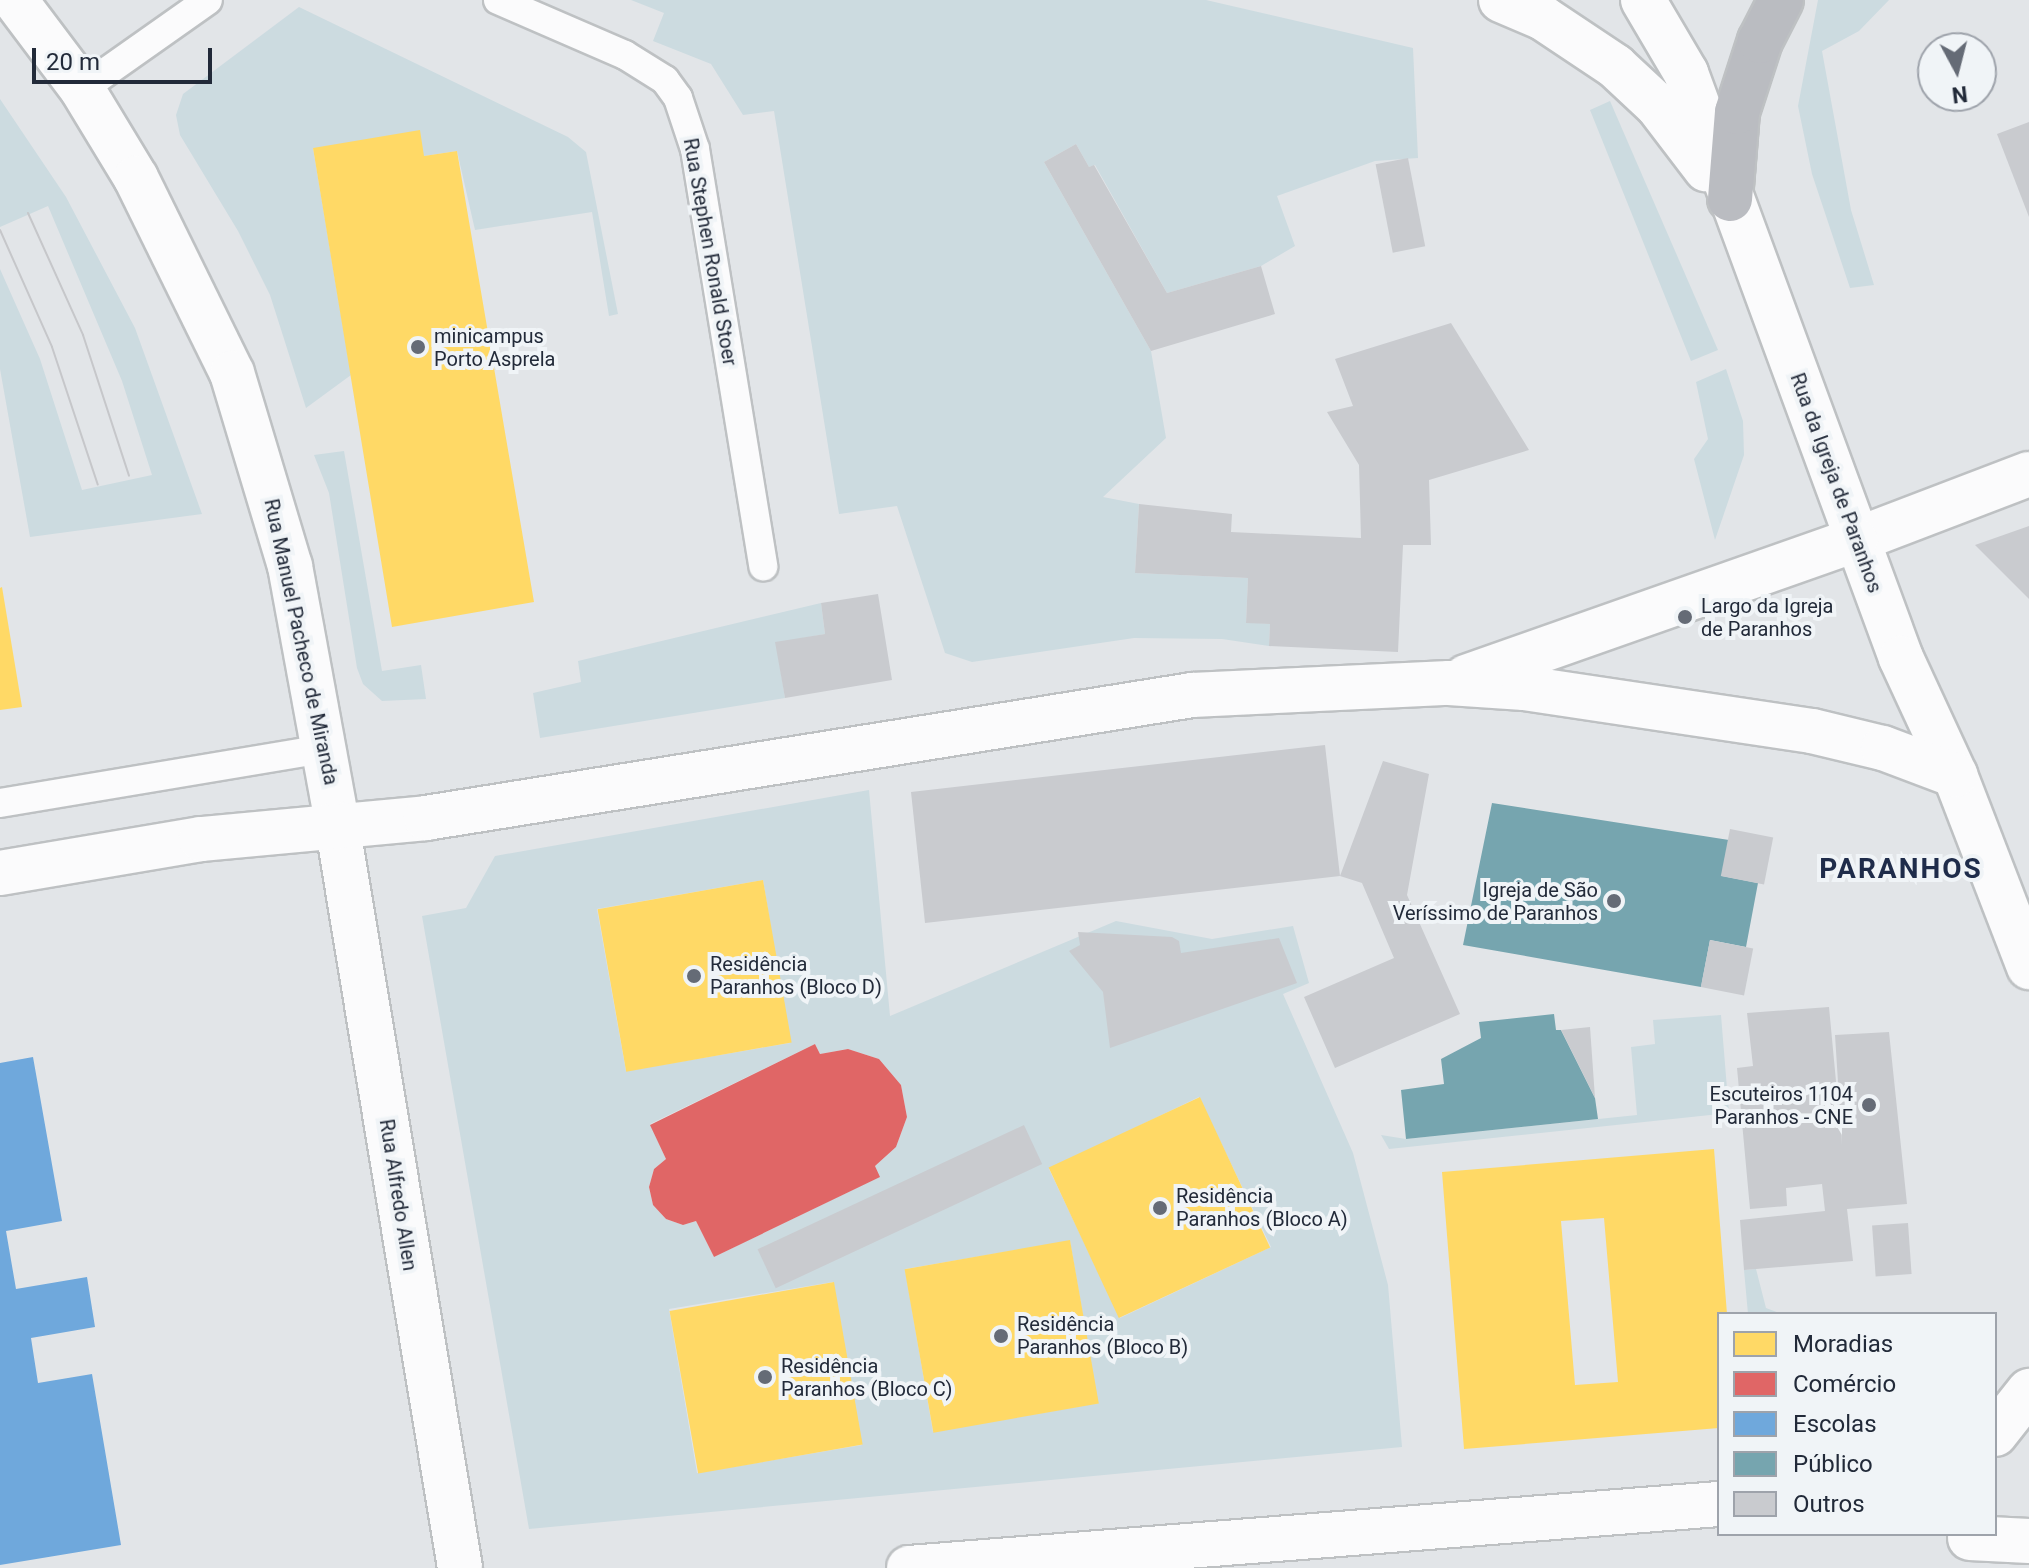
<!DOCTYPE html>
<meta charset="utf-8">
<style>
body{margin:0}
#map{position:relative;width:2029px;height:1568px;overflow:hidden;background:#e2e5e8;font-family:Roboto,sans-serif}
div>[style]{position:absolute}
.green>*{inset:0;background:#ccdbe0}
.homes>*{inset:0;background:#ffd966;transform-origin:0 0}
.shops>*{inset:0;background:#e06666}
.schools>*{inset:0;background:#6fa8dc}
.public>*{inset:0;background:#76a5af}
.building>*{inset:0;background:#c9cbcf;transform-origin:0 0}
.roads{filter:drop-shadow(2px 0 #bec1c3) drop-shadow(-2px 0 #bec1c3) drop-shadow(0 2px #bec1c3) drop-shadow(0 -2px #bec1c3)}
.service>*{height:28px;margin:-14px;padding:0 14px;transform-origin:14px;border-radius:14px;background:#fbfbfc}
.minor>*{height:44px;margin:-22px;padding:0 22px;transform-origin:22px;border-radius:22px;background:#fbfbfc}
.tertiary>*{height:44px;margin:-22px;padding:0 22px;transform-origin:22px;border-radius:22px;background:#fbfbfc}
.secondary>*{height:44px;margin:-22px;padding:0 22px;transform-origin:22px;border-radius:22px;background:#fbfbfc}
.motorway>*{height:44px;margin:-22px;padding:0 22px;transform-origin:22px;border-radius:22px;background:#babcc1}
.tram>*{height:2px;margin:-1px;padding:0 1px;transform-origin:1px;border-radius:1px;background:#c6c7ca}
.dots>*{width:22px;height:22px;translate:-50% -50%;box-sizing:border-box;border:4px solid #f0f4f7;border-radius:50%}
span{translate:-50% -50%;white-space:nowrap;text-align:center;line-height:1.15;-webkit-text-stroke:8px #f0f4f7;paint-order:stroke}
.street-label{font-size:20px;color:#222a39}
.poi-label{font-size:20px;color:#222a39}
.left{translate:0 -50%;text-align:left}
.right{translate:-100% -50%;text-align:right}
.district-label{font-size:28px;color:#1f2c4a;font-weight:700;letter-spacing:2px}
.legend{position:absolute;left:1717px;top:1312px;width:280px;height:224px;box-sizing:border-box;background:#f0f4f7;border:2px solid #9ea3ab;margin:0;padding:10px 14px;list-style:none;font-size:24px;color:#222a39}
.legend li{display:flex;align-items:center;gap:16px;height:40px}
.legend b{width:40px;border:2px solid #9ea3ab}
.north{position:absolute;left:1917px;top:32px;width:80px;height:80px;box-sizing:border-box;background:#f0f4f7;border:2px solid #9ea3ab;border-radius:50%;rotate:173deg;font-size:22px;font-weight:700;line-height:32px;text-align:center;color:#222a39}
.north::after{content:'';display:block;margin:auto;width:28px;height:36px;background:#656b76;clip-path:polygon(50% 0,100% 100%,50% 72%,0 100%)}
.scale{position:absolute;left:32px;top:48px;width:180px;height:36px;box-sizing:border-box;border:4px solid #222a39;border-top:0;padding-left:10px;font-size:24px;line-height:28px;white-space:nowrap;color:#222a39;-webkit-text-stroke:6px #f0f4f7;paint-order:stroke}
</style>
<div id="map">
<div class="green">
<i style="clip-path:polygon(631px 0,1206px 0,1413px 48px,1418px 158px,1375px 161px,1277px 196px,1295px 246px,1261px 266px,1167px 293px,1095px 165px,1089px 167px,1076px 144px,1044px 162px,1151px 351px,1166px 438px,1103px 497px,1139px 504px,1135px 573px,1248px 578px,1246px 622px,1270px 624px,1269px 646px,1222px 639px,1134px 638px,972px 662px,945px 653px,897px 506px,839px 514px,774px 111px,743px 115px,711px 64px,653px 41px,664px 13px)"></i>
<i style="clip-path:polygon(1818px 0,1889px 0,1859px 31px,1822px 51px,1851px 210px,1874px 285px,1850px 288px,1812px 174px,1798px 106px)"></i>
<i style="clip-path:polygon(299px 7px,568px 137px,586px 152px,618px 314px,609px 316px,592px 212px,475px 230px,457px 151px,424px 156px,313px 148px,351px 375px,306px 408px,270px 295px,238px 231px,180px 135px,176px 115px,183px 94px)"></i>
<i style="clip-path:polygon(0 99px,66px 197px,135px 328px,202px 514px,30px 537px,0 369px,0 269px,40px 359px,82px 490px,152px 475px,122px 381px,48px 206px,0 227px)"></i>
<i style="clip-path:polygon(1610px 101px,1718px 350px,1691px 361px,1590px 110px)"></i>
<i style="clip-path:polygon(1726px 369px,1743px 421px,1744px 455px,1715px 540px,1694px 459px,1708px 439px,1696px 382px)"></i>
<i style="clip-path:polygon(344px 451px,382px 671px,421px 665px,426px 699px,382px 701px,363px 684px,357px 668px,329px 493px,314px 455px)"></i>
<i style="clip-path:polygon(821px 603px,825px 634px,776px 643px,785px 698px,540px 738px,533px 693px,581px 682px,578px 661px)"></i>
<i style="clip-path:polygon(evenodd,869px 790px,890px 1016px,1116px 921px,1212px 939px,1293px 926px,1309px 983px,1283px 994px,1353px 1153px,1388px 1285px,1402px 1447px,529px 1529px,422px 916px,466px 908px,495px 856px,869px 790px,763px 880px,790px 1043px,626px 1071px,597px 909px,763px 880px,869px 790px,815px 1044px,820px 1054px,848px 1049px,879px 1059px,901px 1085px,907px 1117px,896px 1147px,875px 1166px,879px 1177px,714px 1257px,696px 1221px,683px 1225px,666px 1219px,653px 1205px,649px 1187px,654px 1169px,666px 1159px,650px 1124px,815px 1044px,869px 790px,1199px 1097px,1271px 1247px,1120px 1318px,1049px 1169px,1199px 1097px,869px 790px,1070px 1241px,1098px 1403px,933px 1432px,905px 1269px,1070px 1241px,869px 790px,833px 1282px,862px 1445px,697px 1473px,669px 1309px,833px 1282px)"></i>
<i style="clip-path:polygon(1721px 1015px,1729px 1113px,1389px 1149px,1381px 1135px,1406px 1139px,1637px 1115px,1631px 1047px,1655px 1044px,1653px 1020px)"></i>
<i style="clip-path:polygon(1756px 1269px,1766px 1308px,1782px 1314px,1748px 1314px,1744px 1270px)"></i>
</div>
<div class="homes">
<i style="clip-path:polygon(420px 130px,424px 156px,457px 151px,534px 602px,392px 627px,313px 148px)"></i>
<i style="clip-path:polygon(2px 587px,22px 707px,0 710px,0 588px)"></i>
<i style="left:763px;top:880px;width:165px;height:168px;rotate:80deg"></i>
<i style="left:1200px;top:1097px;width:166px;height:167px;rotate:65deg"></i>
<i style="clip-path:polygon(evenodd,1714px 1149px,1727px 1314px,1719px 1314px,1719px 1428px,1464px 1449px,1442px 1172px,1714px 1149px,1604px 1218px,1618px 1382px,1575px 1385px,1561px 1221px,1604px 1218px)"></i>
<i style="left:1070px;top:1240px;width:166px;height:168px;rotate:80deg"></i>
<i style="left:834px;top:1282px;width:165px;height:167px;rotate:80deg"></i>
</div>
<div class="shops">
<i style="clip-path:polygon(815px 1044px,820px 1054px,848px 1049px,879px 1059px,901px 1085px,907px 1117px,896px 1147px,875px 1166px,880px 1177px,714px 1257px,696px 1221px,683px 1225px,666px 1219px,653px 1205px,649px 1187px,654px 1169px,666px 1159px,650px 1125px)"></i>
</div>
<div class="schools">
<i style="clip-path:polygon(33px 1057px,62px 1221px,6px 1231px,16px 1289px,87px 1277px,95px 1327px,31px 1338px,38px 1383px,92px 1374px,121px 1545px,0 1565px,0 1063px)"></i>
</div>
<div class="public">
<i style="clip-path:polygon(1492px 803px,1729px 840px,1722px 876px,1758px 883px,1746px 947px,1710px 940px,1701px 987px,1463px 945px)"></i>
<i style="clip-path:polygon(1554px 1014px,1556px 1030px,1561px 1030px,1595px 1098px,1598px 1119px,1406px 1139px,1401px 1090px,1444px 1084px,1441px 1059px,1481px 1038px,1479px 1022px)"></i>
</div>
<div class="building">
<i style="clip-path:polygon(2029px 122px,2029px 217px,1997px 134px)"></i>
<i style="clip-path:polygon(1076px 144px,1089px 167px,1094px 165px,1167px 293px,1261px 266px,1275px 314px,1151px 351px,1044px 162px)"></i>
<i style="left:1408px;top:158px;width:90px;height:33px;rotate:79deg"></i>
<i style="clip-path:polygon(1451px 323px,1529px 450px,1429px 480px,1431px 545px,1403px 545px,1398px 652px,1269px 646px,1270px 624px,1246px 623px,1248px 578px,1135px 573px,1139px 504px,1232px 514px,1231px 532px,1361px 538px,1359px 465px,1327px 412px,1353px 406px,1335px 359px)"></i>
<i style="clip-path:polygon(2029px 526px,2029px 599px,1975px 545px)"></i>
<i style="clip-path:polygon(878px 594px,892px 680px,785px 698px,775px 642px,825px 634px,821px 603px)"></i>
<i style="clip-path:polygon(1325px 745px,1340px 876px,1383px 761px,1429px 774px,1407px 895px,1460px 1014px,1335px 1068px,1304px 997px,1394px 958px,1362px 883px,1340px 876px,925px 923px,911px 792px)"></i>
<i style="left:1730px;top:829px;width:44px;height:48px;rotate:11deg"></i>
<i style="clip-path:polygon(1078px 932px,1172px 937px,1179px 941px,1181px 953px,1279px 938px,1297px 983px,1110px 1048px,1103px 992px,1069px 951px,1080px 945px)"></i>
<i style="left:1710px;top:940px;width:44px;height:48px;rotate:11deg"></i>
<i style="clip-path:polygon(1829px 1007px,1842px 1145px,1835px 1035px,1889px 1032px,1907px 1204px,1847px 1209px,1853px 1261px,1744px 1270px,1740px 1220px,1825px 1211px,1822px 1184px,1786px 1188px,1787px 1206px,1750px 1209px,1737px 1068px,1753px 1066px,1747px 1013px)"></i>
<i style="clip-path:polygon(1590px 1027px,1595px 1098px,1561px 1030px)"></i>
<i style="left:1024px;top:1125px;width:43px;height:294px;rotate:65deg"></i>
<i style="left:1908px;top:1223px;width:51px;height:36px;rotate:86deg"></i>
</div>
<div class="roads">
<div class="service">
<i style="left:498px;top:0;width:138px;rotate:23.4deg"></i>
<i style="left:625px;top:55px;width:47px;rotate:32deg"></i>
<i style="left:665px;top:80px;width:22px;rotate:54deg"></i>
<i style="left:678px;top:98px;width:54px;rotate:71.6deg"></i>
<i style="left:695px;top:149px;width:423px;rotate:80.7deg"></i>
<i style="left:82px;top:89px;width:154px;rotate:-35.2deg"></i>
<i style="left:0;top:803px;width:326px;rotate:-9.5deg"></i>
</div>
<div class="minor">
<i style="left:15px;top:0;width:111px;rotate:53deg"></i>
<i style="left:82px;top:89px;width:104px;rotate:58.8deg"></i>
<i style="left:136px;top:178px;width:217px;rotate:63.8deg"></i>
<i style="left:232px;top:373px;width:202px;rotate:73.3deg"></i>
<i style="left:290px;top:566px;width:261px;rotate:79.6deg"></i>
<i style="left:1856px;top:540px;width:185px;rotate:-20.9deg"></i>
<i style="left:1970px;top:1538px;width:59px;rotate:2.9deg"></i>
</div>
<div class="tertiary">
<i style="left:337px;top:823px;width:755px;rotate:80.62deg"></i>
</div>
<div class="secondary">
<i style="left:1501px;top:0;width:46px;rotate:23.2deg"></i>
<i style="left:1543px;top:18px;width:87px;rotate:33.7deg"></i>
<i style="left:1615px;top:66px;width:57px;rotate:42.9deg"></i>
<i style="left:1657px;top:105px;width:81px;rotate:52.6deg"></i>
<i style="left:1643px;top:0;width:85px;rotate:59.5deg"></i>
<i style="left:1686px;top:73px;width:623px;rotate:69.82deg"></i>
<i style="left:1901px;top:658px;width:129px;rotate:65.2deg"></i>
<i style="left:1955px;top:775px;width:206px;rotate:68.9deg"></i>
<i style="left:1466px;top:677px;width:413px;rotate:-19.4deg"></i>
<i style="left:0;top:873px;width:204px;rotate:-9.6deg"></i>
<i style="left:201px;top:839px;width:226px;rotate:-5.3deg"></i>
<i style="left:426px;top:818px;width:776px;rotate:-9.12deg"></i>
<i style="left:1192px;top:695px;width:257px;rotate:-2.7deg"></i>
<i style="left:1449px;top:683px;width:75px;rotate:3.8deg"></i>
<i style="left:1524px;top:688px;width:291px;rotate:8.5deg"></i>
<i style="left:1812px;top:731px;width:73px;rotate:13.5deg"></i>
<i style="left:1883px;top:748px;width:77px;rotate:20.6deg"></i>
<i style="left:1995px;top:1434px;width:55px;rotate:-51.7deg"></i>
<i style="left:909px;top:1568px;width:813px;rotate:-4.52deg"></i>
</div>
<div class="motorway">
<i style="left:1730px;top:199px;width:87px;rotate:-85.4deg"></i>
<i style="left:1737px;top:112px;width:75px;rotate:-72.1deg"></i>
<i style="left:1760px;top:41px;width:46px;rotate:-62.9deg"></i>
</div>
</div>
<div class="tram">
<i style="left:28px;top:213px;width:134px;rotate:65.7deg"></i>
<i style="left:83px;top:335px;width:148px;rotate:71.9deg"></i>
<i style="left:0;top:230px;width:128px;rotate:66deg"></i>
<i style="left:52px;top:347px;width:145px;rotate:71.6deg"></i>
</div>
<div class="dots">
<i style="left:418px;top:347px;background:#656b76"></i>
<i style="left:1685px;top:617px;background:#656b76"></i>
<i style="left:1614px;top:901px;background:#656b76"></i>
<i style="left:694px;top:976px;background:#656b76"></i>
<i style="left:1869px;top:1105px;background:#656b76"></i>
<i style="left:1160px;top:1208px;background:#656b76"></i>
<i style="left:1001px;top:1336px;background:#656b76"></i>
<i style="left:765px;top:1377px;background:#656b76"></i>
</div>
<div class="street-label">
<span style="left:710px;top:252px;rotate:80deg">Rua Stephen Ronald Stoer</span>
<span style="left:1836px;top:483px;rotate:70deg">Rua da Igreja de Paranhos</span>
<span style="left:301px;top:642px;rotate:78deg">Rua Manuel Pacheco de Miranda</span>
<span style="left:398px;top:1195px;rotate:81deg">Rua Alfredo Allen</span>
</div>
<div class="poi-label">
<span class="left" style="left:434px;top:348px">minicampus<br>Porto Asprela</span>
<span class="left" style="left:1701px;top:618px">Largo da Igreja<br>de Paranhos</span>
<span class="right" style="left:1598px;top:902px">Igreja de São<br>Veríssimo de Paranhos</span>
<span class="left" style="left:710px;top:976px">Residência<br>Paranhos (Bloco D)</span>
<span class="right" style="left:1853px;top:1106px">Escuteiros 1104<br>Paranhos - CNE</span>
<span class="left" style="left:1176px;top:1208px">Residência<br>Paranhos (Bloco A)</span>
<span class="left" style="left:1017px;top:1336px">Residência<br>Paranhos (Bloco B)</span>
<span class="left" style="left:781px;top:1378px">Residência<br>Paranhos (Bloco C)</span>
</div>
<div class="district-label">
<span style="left:1901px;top:869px">PARANHOS</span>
</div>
<ul class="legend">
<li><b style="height:22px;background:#ffd966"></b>Moradias</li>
<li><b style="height:22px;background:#e06666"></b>Comércio</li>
<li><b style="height:22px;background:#6fa8dc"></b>Escolas</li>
<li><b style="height:22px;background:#76a5af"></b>Público</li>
<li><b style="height:22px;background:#c9cbcf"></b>Outros</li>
</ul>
<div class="north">N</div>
<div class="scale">20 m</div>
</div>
